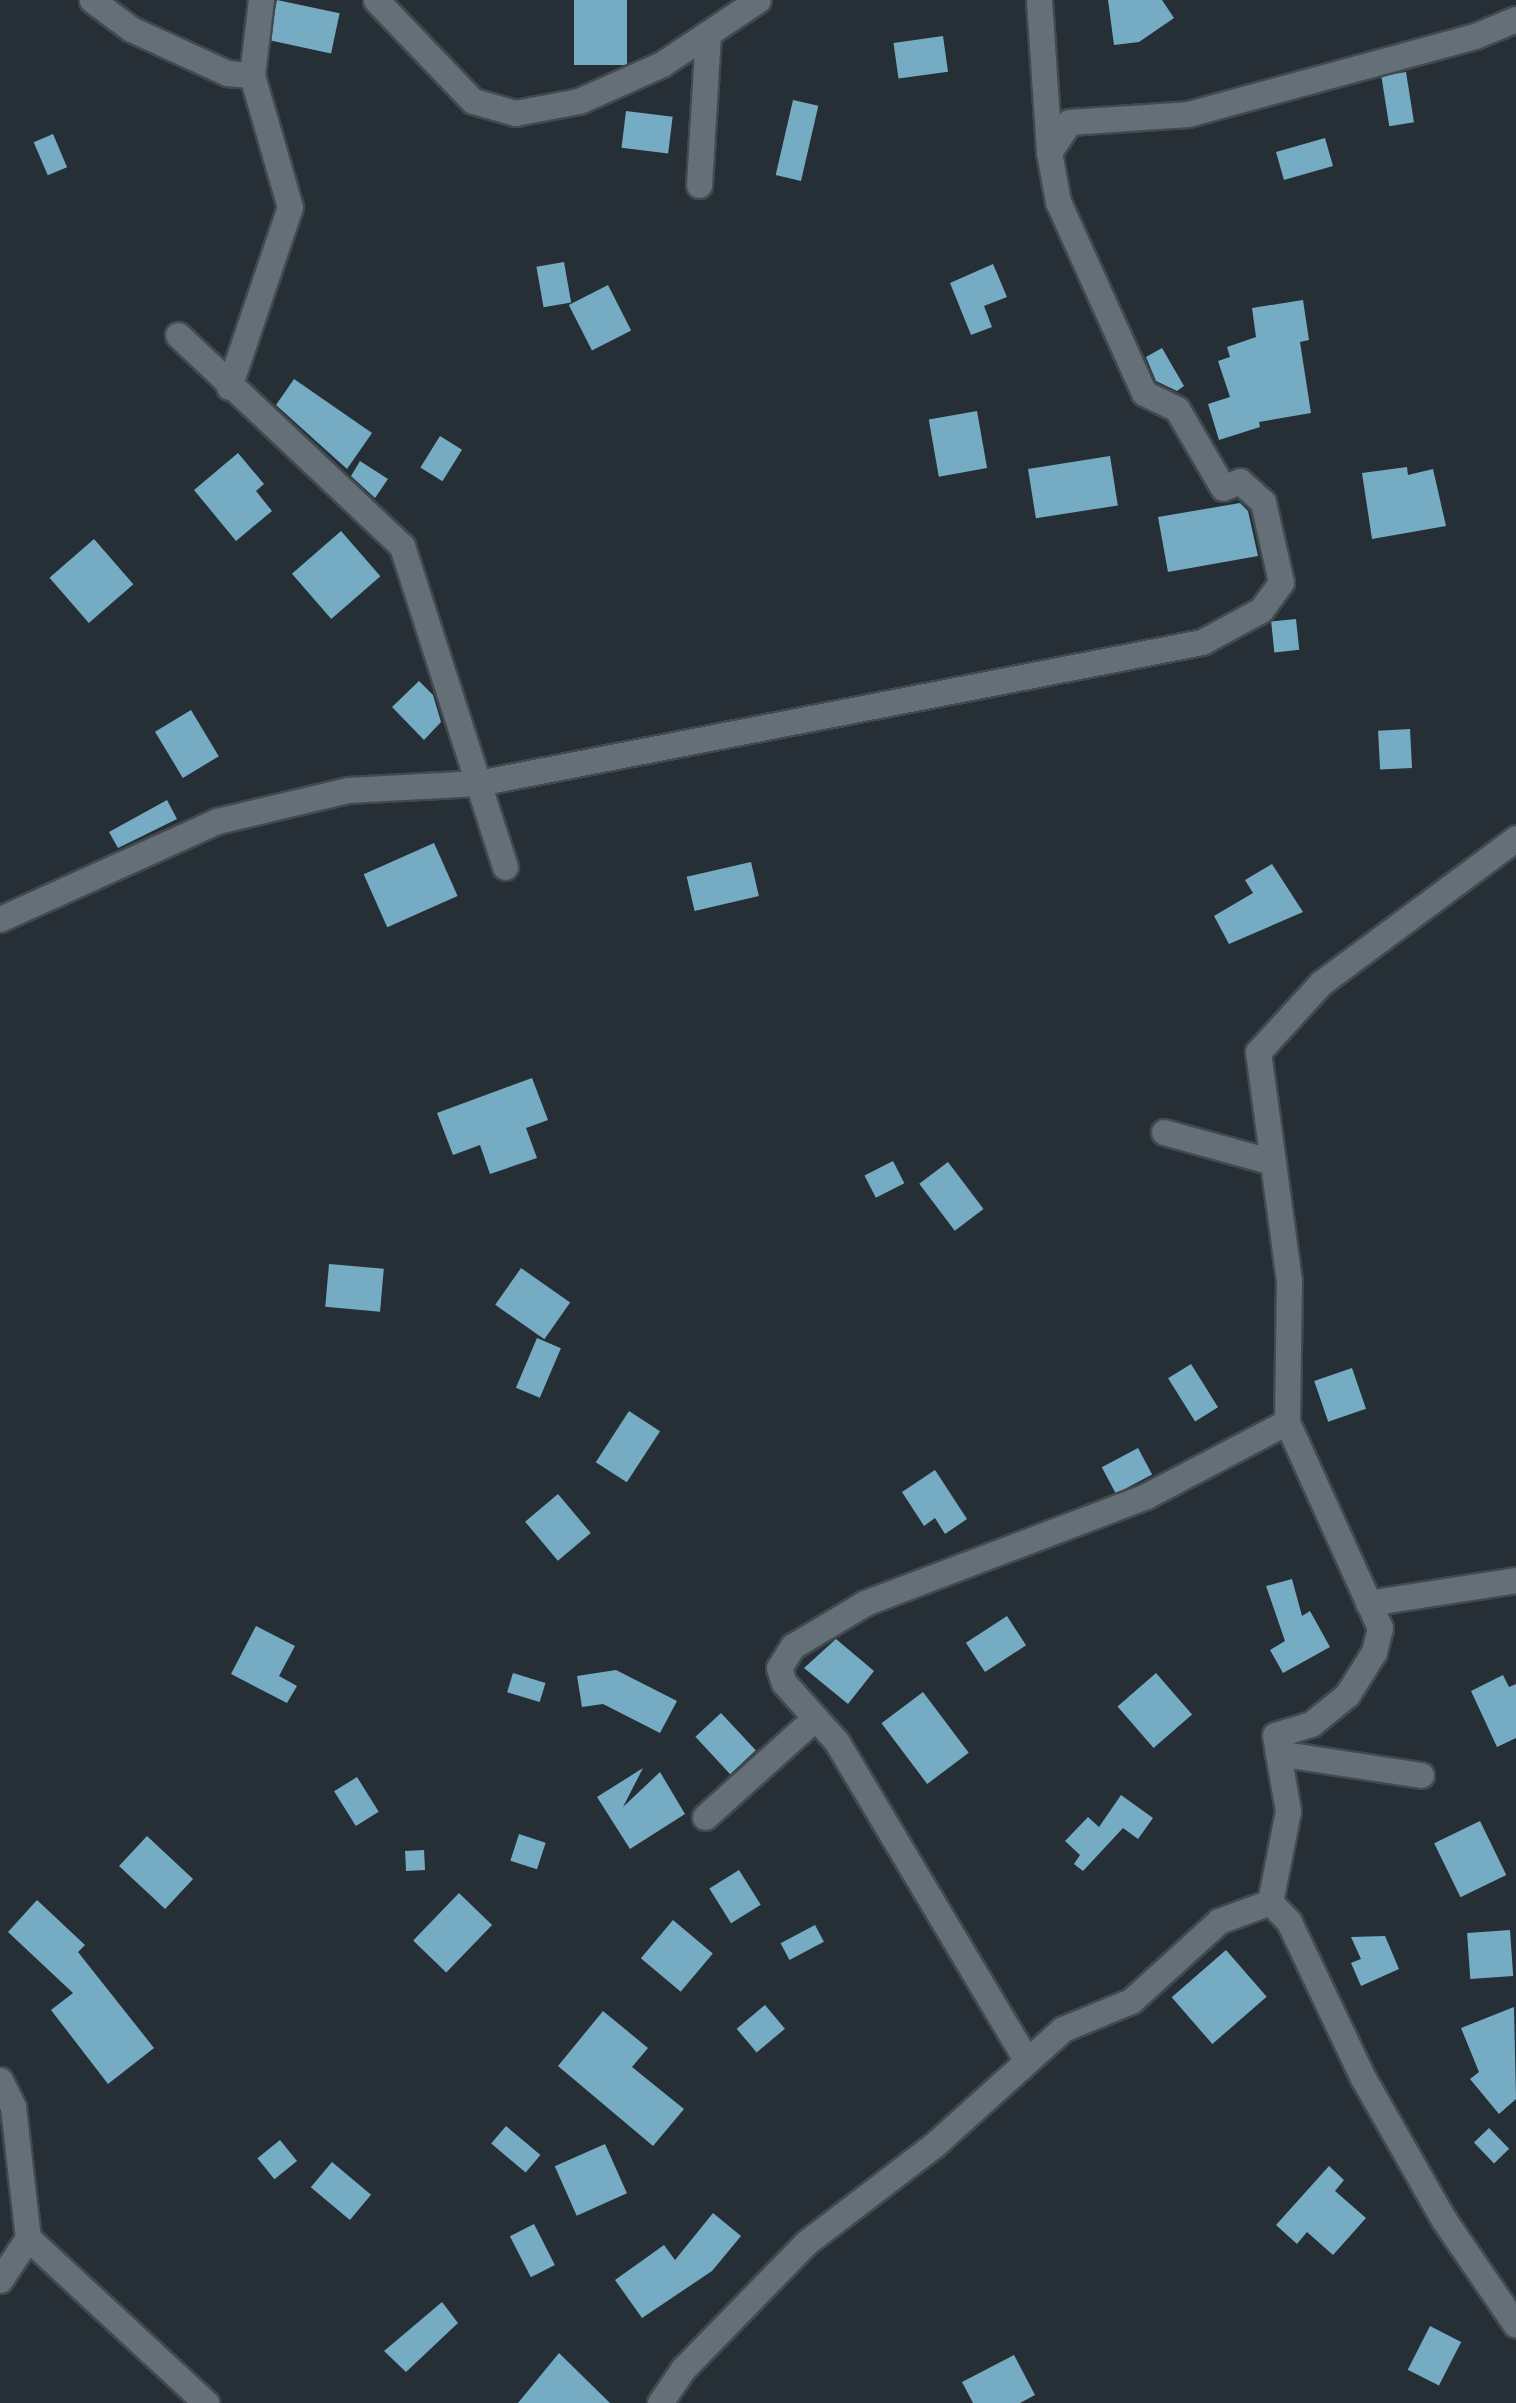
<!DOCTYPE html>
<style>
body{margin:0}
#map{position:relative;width:1516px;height:2403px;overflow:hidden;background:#262f36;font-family:Manrope,sans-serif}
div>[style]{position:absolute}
.building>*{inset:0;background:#75acc3;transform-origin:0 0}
.roads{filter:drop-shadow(2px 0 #424a4f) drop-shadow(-2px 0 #424a4f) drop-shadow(0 2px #424a4f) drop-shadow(0 -2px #424a4f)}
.minor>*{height:25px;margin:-12.5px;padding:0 12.5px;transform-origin:12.5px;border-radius:12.5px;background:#656f78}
span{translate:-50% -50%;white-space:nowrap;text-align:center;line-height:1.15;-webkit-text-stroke:10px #12161a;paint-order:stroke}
</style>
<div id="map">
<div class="building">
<i style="left:277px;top:0;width:64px;height:41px;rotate:12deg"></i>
<i style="left:574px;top:0;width:53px;height:65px"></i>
<i style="clip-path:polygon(1108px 0,1162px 0,1174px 18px,1139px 42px,1114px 45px)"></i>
<i style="left:943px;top:36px;width:36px;height:50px;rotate:82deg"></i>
<i style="left:1406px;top:72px;width:51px;height:25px;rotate:81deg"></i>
<i style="left:793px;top:100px;width:26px;height:77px;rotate:13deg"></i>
<i style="left:626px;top:111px;width:47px;height:37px;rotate:7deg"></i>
<i style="left:53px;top:134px;width:36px;height:21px;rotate:67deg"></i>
<i style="left:1325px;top:138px;width:29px;height:51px;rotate:74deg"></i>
<i style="left:564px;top:262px;width:41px;height:28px;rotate:80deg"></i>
<i style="clip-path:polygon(993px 264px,1007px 297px,984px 306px,992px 327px,971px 335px,950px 283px)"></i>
<i style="left:608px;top:285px;width:51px;height:44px;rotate:63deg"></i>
<i style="clip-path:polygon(1303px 300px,1309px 340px,1300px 342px,1311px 413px,1259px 422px,1260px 427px,1219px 440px,1208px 404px,1230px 397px,1218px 361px,1230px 357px,1227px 347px,1256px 337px,1252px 308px)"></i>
<i style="clip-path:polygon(1162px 348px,1184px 386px,1177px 391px,1156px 381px,1146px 357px)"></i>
<i style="clip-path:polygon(294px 379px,372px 433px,347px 469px,276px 405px)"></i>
<i style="left:977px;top:411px;width:58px;height:49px;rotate:80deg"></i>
<i style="left:440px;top:436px;width:26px;height:37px;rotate:32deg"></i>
<i style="clip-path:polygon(238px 453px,264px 484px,256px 491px,272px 511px,236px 541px,194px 490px)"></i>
<i style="left:1110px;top:456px;width:50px;height:83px;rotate:81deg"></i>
<i style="clip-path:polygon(360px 461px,388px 479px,375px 498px,351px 476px)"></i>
<i style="clip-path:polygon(1407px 467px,1408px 475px,1433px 469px,1446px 526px,1372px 539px,1362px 473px)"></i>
<i style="clip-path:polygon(1240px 503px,1248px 511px,1258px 556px,1168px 572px,1158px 517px)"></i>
<i style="left:341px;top:531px;width:60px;height:65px;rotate:49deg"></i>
<i style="left:94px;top:539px;width:60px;height:59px;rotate:49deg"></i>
<i style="left:1296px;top:619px;width:31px;height:25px;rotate:84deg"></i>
<i style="clip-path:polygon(419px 681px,433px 695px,441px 722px,424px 740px,392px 707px)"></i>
<i style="left:191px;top:710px;width:54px;height:42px;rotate:59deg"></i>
<i style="left:1410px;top:729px;width:39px;height:32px;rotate:87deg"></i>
<i style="clip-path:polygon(167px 800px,177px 819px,118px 848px,109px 832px)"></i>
<i style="left:434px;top:843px;width:58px;height:77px;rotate:66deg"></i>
<i style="left:751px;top:862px;width:35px;height:66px;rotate:77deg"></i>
<i style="clip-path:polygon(1272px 864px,1303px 912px,1229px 944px,1214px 916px,1253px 893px,1245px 880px)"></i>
<i style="clip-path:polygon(532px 1078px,548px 1120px,526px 1128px,537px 1158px,490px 1174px,480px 1145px,453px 1155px,437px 1113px)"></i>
<i style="left:893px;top:1161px;width:25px;height:32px;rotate:63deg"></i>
<i style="left:948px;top:1162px;width:59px;height:36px;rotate:53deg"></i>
<i style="left:329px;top:1264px;width:55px;height:43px;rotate:5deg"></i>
<i style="left:521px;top:1268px;width:60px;height:45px;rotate:35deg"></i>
<i style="left:537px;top:1338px;width:26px;height:54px;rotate:23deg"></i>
<i style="left:1191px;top:1364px;width:51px;height:27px;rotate:58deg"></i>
<i style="left:1352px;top:1368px;width:43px;height:40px;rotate:71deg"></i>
<i style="left:629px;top:1411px;width:37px;height:61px;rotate:33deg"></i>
<i style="left:1138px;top:1448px;width:30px;height:41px;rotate:62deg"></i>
<i style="clip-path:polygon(935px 1470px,967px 1519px,945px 1534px,935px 1518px,924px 1526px,902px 1492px)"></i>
<i style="left:558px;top:1494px;width:51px;height:43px;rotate:50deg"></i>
<i style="clip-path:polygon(1292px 1579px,1302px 1616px,1310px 1611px,1330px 1647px,1283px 1673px,1270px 1650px,1285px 1641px,1266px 1586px)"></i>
<i style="left:1007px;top:1616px;width:35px;height:49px;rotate:57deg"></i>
<i style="clip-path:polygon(256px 1626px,295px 1646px,279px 1676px,297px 1686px,287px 1703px,231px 1674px)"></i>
<i style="clip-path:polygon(836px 1639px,874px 1671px,848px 1704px,804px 1668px)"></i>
<i style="clip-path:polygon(616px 1670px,677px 1701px,660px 1733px,603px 1704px,582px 1707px,577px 1676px)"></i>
<i style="left:513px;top:1673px;width:34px;height:20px;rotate:17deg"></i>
<i style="left:1156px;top:1673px;width:55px;height:51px;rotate:49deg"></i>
<i style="clip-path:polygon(1503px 1675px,1509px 1687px,1516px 1684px,1516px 1738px,1497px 1747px,1471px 1691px)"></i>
<i style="left:923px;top:1692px;width:76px;height:52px;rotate:53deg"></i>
<i style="left:721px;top:1713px;width:51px;height:35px;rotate:47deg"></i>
<i style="clip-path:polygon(643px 1768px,623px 1807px,660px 1772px,685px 1814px,630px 1849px,597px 1797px)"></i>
<i style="left:357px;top:1777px;width:41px;height:27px;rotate:58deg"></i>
<i style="clip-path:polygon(1121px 1795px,1153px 1818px,1138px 1839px,1123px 1828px,1083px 1871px,1074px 1864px,1080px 1855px,1065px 1841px,1088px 1817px,1099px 1827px)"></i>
<i style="left:1480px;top:1821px;width:60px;height:51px;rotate:64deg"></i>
<i style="left:519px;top:1834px;width:28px;height:28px;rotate:18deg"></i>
<i style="left:147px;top:1836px;width:63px;height:41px;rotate:43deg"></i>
<i style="left:424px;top:1850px;width:20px;height:19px;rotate:87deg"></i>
<i style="left:739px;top:1870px;width:41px;height:35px;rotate:58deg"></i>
<i style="left:459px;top:1893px;width:46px;height:66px;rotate:44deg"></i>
<i style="clip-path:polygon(37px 1900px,85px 1945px,78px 1952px,154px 2048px,108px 2084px,51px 2010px,73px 1993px,8px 1932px)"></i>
<i style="left:673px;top:1920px;width:52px;height:50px;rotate:40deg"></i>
<i style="left:815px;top:1925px;width:19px;height:39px;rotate:62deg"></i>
<i style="left:1510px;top:1930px;width:46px;height:43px;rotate:86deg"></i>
<i style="clip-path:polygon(1385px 1936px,1399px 1969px,1361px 1986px,1351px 1963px,1361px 1959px,1351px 1937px)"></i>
<i style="left:1226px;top:1950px;width:62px;height:72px;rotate:49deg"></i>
<i style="left:765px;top:2005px;width:31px;height:37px;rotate:50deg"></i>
<i style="clip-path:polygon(1514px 2007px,1516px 2099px,1499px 2114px,1470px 2079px,1479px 2072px,1461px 2028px)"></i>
<i style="clip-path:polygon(603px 2011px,648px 2048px,632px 2067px,684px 2109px,653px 2146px,558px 2066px)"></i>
<i style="left:506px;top:2126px;width:45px;height:23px;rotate:40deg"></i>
<i style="left:1489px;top:2128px;width:29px;height:21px;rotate:46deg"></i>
<i style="left:280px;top:2140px;width:27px;height:29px;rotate:51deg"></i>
<i style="left:605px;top:2144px;width:54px;height:55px;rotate:66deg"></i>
<i style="left:332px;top:2162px;width:51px;height:33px;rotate:40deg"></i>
<i style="clip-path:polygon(1329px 2166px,1344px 2180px,1335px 2191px,1366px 2218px,1333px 2255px,1307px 2232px,1297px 2244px,1276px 2225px)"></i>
<i style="clip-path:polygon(713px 2213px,741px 2236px,712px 2271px,642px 2318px,615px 2280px,664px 2245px,675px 2260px)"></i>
<i style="left:534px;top:2224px;width:46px;height:27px;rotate:63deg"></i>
<i style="clip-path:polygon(442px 2302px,458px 2323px,406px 2372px,384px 2351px)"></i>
<i style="left:1430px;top:2326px;width:35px;height:49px;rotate:27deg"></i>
<i style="clip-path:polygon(559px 2353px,610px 2403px,518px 2403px)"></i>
<i style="clip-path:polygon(1014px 2355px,1035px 2395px,1020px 2403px,973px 2403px,962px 2382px)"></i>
</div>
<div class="roads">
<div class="minor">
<i style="left:92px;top:0;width:49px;rotate:36.6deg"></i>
<i style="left:131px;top:29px;width:106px;rotate:24.6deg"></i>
<i style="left:227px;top:73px;width:25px;rotate:5deg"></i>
<i style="left:376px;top:0;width:140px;rotate:46.2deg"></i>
<i style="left:473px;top:101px;width:44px;rotate:15.9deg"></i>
<i style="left:515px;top:113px;width:65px;rotate:-10.6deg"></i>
<i style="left:579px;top:101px;width:91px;rotate:-24deg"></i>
<i style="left:662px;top:64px;width:115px;rotate:-33.7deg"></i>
<i style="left:1039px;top:0;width:152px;rotate:86.2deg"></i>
<i style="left:699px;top:185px;width:151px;rotate:-86.6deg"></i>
<i style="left:178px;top:335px;width:308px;rotate:43.3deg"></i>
<i style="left:402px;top:546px;width:337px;rotate:72.2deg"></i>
<i style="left:229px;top:387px;width:190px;rotate:-71.3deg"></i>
<i style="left:290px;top:207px;width:137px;rotate:-106.1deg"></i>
<i style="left:252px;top:75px;width:76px;rotate:-83.2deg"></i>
<i style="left:0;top:919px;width:238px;rotate:-24.3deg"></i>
<i style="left:217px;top:821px;width:135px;rotate:-13.3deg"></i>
<i style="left:348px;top:790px;width:130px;rotate:-3.1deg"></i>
<i style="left:478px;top:783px;width:738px;rotate:-11.02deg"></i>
<i style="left:1202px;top:642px;width:67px;rotate:-28.5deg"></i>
<i style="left:1261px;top:610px;width:34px;rotate:-54deg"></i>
<i style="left:1281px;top:582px;width:82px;rotate:-102.7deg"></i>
<i style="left:1263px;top:502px;width:31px;rotate:-138deg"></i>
<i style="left:1240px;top:481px;width:18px;rotate:158deg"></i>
<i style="left:1223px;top:488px;width:91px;rotate:-120.2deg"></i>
<i style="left:1177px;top:409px;width:37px;rotate:-154deg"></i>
<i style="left:1144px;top:393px;width:209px;rotate:-114.2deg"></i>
<i style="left:1058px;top:202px;width:51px;rotate:-100.2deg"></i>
<i style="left:1049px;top:152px;width:36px;rotate:-56deg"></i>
<i style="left:1069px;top:122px;width:119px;rotate:-3.8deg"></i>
<i style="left:1188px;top:114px;width:297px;rotate:-15.2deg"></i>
<i style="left:1475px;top:36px;width:44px;rotate:-22.5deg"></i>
<i style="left:1164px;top:1132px;width:113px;rotate:15.4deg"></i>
<i style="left:1368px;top:1603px;width:150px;rotate:-8.8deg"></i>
<i style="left:1421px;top:1775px;width:145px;rotate:-171.3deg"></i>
<i style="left:1278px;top:1753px;width:18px;rotate:-99deg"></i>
<i style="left:1275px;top:1735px;width:38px;rotate:-17deg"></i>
<i style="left:1311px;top:1724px;width:46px;rotate:-38.9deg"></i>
<i style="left:1347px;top:1695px;width:51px;rotate:-57.9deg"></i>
<i style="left:1374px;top:1652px;width:25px;rotate:-76deg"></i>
<i style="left:1380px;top:1628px;width:226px;rotate:-114.3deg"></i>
<i style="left:1287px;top:1422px;width:141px;rotate:-89.2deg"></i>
<i style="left:1289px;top:1281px;width:231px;rotate:-97.7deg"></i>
<i style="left:1258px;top:1052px;width:93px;rotate:-47.6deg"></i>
<i style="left:1321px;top:983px;width:243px;rotate:-36.6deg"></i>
<i style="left:705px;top:1817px;width:148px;rotate:-42deg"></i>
<i style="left:1270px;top:1902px;width:93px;rotate:-78.8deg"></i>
<i style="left:1288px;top:1811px;width:59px;rotate:-99.8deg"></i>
<i style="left:1027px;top:2061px;width:371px;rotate:-120.8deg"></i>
<i style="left:837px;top:1742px;width:79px;rotate:-131.9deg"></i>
<i style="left:784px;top:1683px;width:16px;rotate:-108deg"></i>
<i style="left:779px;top:1668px;width:26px;rotate:-58deg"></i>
<i style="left:793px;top:1646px;width:84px;rotate:-30.8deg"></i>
<i style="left:865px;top:1603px;width:301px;rotate:-20.8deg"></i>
<i style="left:1146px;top:1496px;width:159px;rotate:-27.7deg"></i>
<i style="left:0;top:2080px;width:30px;rotate:64deg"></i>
<i style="left:13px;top:2107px;width:132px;rotate:83.5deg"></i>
<i style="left:28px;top:2238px;width:243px;rotate:42.8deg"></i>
<i style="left:0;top:2280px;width:50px;rotate:-56.3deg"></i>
<i style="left:660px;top:2403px;width:41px;rotate:-55.9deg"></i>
<i style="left:683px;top:2369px;width:177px;rotate:-45.7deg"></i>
<i style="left:807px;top:2242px;width:160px;rotate:-37.4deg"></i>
<i style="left:934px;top:2145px;width:173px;rotate:-42deg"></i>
<i style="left:1063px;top:2029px;width:74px;rotate:-22.4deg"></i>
<i style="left:1131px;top:2001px;width:119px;rotate:-42.3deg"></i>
<i style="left:1219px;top:1921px;width:54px;rotate:-20.4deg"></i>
<i style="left:1270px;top:1902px;width:28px;rotate:46deg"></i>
<i style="left:1289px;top:1922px;width:173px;rotate:64.6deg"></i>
<i style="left:1363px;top:2078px;width:163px;rotate:60.3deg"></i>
<i style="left:1444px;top:2220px;width:127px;rotate:55.6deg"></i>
</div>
</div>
</div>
